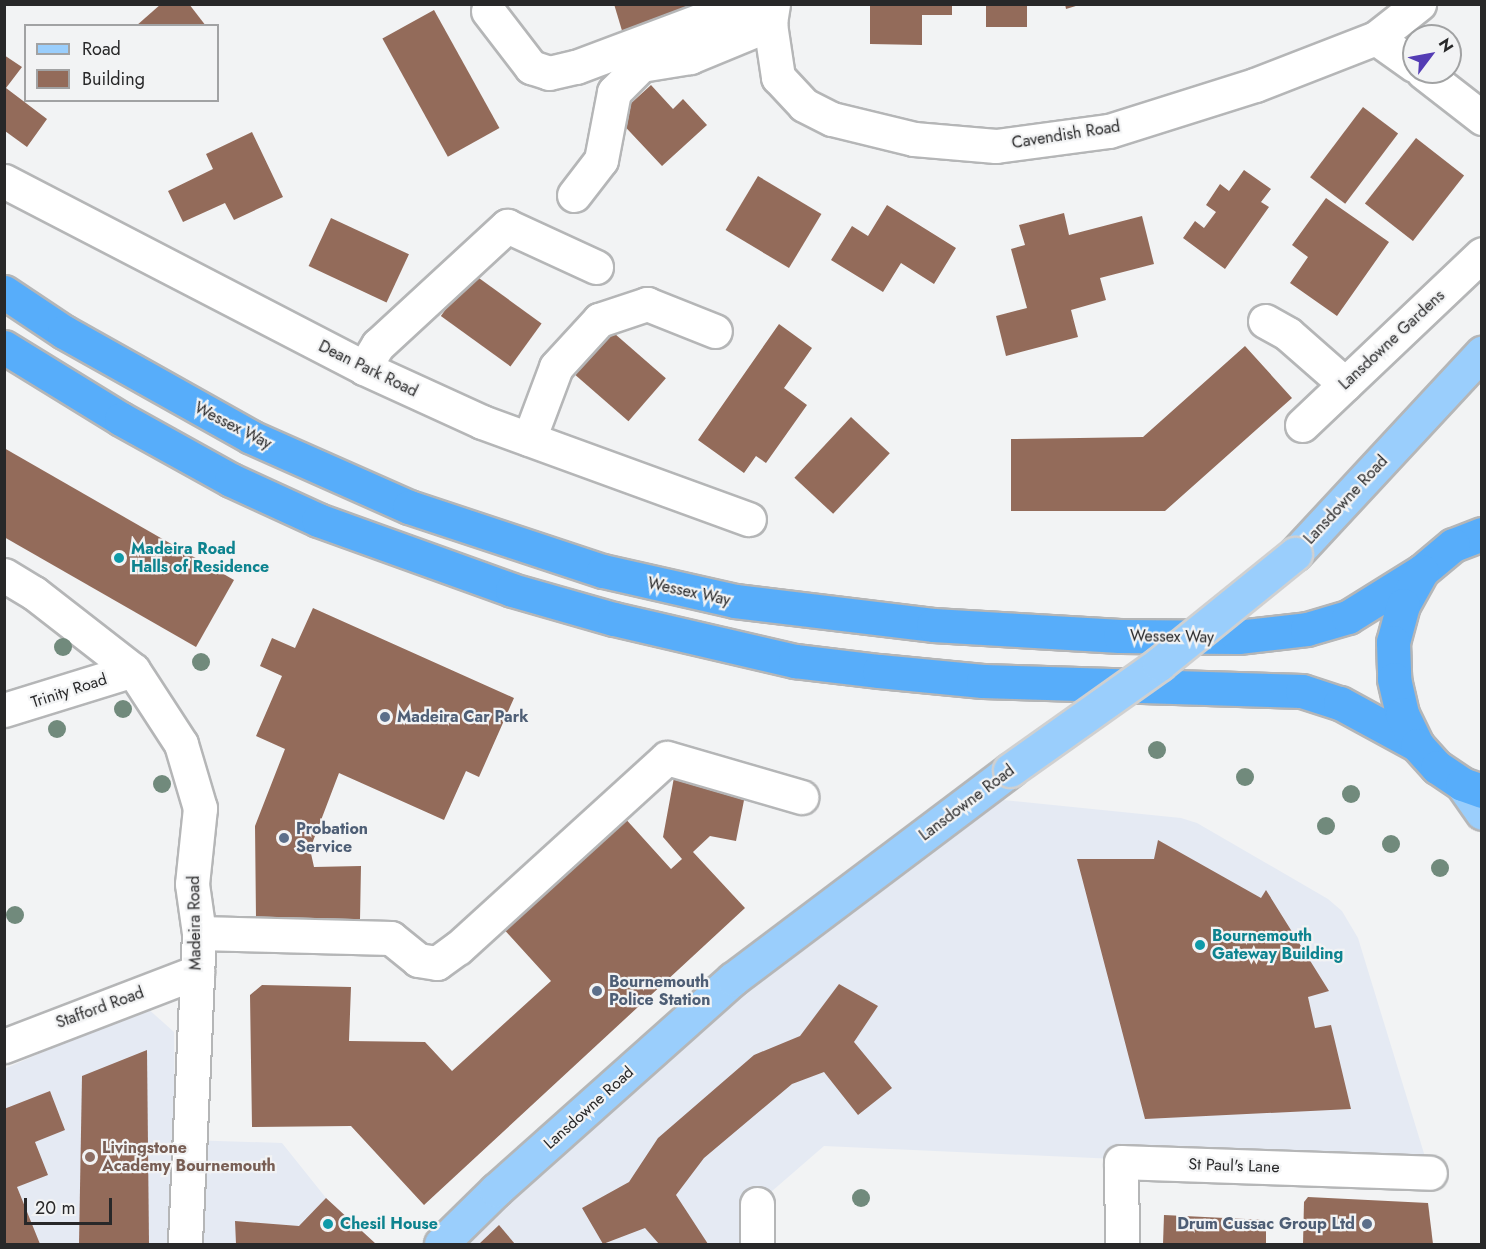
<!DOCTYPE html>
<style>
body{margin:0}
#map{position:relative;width:1486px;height:1249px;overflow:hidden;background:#f2f3f4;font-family:Jost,sans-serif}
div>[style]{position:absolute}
.built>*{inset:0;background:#e5eaf3}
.building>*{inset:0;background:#936b5a;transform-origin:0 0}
.roads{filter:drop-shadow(2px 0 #b5b6b7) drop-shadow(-2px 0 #b5b6b7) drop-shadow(0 2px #b5b6b7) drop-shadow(0 -2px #b5b6b7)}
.minor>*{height:33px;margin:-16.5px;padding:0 16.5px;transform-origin:16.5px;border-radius:16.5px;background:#fff}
.major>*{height:33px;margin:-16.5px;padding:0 16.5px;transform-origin:16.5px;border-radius:16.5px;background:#9acefc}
.highway>*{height:33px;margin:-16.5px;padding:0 16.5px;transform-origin:16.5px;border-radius:16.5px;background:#57adfa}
.bridges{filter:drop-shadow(2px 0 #d0d0d0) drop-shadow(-2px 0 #d0d0d0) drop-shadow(0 2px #d0d0d0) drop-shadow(0 -2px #d0d0d0)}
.major-bridge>*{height:33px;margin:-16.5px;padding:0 16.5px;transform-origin:16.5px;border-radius:16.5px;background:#9acefc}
.trees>*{width:18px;height:18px;margin:-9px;border-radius:50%;background:#718a7c}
.dots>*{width:16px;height:16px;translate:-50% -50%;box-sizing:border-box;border:3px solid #f2f3f4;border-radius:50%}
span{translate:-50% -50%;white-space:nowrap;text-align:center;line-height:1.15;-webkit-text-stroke:4.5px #f2f3f4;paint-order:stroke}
.street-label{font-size:16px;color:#282829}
.culture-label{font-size:16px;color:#0d838f;font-weight:700}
.left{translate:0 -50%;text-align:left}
.service-label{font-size:16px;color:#4e5e75;font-weight:700}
.right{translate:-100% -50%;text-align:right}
.education-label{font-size:16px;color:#785e54;font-weight:700}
.frame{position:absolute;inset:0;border:6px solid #282829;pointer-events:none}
.legend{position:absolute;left:24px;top:24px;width:195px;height:78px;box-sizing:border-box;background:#f2f3f4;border:2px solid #a1a2a3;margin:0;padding:8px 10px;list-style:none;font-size:18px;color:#282829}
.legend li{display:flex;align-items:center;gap:12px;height:30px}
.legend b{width:30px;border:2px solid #a1a2a3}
.north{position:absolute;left:1402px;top:24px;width:60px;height:60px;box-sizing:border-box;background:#f2f3f4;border:2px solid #a1a2a3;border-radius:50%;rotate:58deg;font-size:16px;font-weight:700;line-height:24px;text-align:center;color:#282829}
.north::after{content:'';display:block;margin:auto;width:21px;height:27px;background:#543cb4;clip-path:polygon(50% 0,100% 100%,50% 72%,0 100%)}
.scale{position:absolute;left:24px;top:1198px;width:88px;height:27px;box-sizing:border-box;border:3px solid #282829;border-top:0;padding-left:8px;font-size:18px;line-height:21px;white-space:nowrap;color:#282829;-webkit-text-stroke:4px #f2f3f4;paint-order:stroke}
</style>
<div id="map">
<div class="built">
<i style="clip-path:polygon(974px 797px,1181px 818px,1197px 823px,1328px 899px,1342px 911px,1358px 938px,1430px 1173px,824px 1146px,757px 1204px,757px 1244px,443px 1244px)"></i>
<i style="clip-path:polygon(146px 1007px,174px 1032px,176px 1244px,5px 1244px,4px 1069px)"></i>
<i style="clip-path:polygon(187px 1140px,282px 1143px,326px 1198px,376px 1244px,185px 1244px)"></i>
</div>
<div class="building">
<i style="clip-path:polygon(161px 4px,189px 4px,206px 26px,136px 26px)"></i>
<i style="clip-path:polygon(614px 4px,687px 4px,689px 12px,623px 34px)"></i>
<i style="clip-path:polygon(870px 4px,952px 4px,952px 15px,922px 15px,922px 45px,870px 44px)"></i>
<i style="left:986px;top:4px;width:41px;height:23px"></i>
<i style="clip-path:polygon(1065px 4px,1079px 4px,1079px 5px,1066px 9px)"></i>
<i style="left:434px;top:10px;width:135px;height:59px;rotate:61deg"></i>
<i style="clip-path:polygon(4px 55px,22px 67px,6px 88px,47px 119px,27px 147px,5px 131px)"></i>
<i style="clip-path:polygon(651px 85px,673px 109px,683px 99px,707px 125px,662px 166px,616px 117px)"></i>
<i style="left:1363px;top:107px;width:44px;height:88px;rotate:37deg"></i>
<i style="clip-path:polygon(252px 132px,283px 197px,234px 220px,225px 203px,183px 222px,168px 191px,213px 169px,206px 154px)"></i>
<i style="left:1416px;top:138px;width:61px;height:83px;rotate:38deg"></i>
<i style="clip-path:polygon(1244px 170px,1271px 189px,1261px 202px,1269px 207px,1225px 269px,1183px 238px,1195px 221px,1204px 228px,1216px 212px,1206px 205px,1220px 184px,1229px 191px)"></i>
<i style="left:758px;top:176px;width:74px;height:63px;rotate:31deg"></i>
<i style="clip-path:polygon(1326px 198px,1389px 242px,1337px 316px,1290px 283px,1308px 257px,1292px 245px)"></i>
<i style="clip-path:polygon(887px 205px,956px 248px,934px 284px,901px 263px,883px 292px,831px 260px,852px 226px,868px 236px)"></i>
<i style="clip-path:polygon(1064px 213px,1069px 235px,1142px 216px,1154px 264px,1100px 278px,1106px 300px,1071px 310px,1078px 337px,1006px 356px,996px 316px,1027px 308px,1011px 249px,1025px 245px,1019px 225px)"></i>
<i style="left:331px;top:218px;width:86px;height:53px;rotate:25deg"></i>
<i style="left:472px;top:273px;width:86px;height:53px;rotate:36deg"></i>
<i style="clip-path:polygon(779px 324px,812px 348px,784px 388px,807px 405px,766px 463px,756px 456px,744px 473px,698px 440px)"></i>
<i style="left:607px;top:327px;width:78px;height:57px;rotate:41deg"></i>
<i style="clip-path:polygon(1245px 346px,1292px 398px,1165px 511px,1011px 511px,1011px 439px,1143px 437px)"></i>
<i style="left:851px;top:417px;width:53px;height:83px;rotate:43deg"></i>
<i style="clip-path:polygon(4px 448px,234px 580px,196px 647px,4px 537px)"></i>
<i style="clip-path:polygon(313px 608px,514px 698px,479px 777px,466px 771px,444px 820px,339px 773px,310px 849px,314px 867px,361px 866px,360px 920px,256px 919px,255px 826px,285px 749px,256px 736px,282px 676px,260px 666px,272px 638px,295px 648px)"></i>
<i style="clip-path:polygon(675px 772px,747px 785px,736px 841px,710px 836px,693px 852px,745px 908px,424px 1205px,351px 1126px,252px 1127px,250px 995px,262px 985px,351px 987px,349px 1041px,425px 1042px,452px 1071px,551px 981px,501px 926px,623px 816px,671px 869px,682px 859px,663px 837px)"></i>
<i style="clip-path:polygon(1158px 840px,1261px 898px,1266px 890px,1329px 991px,1308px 997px,1315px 1028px,1331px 1025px,1351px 1109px,1145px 1119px,1077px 859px,1154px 859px)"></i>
<i style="clip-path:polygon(839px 984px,878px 1006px,854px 1042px,892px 1088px,858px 1115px,824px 1072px,792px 1084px,704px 1158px,676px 1195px,708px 1244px,659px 1244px,645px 1228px,603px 1244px,582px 1208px,629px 1182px,658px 1138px,754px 1055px,800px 1036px)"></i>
<i style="clip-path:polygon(147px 1050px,149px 1244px,79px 1244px,82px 1076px)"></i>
<i style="clip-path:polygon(50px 1091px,65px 1130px,35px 1142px,48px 1175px,17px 1187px,40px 1244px,4px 1244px,4px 1109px)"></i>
<i style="clip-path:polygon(1308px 1197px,1428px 1203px,1433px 1244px,1303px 1244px,1304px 1202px)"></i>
<i style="clip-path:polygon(326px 1198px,376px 1244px,236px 1244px,235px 1221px,299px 1226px)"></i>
<i style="clip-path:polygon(1164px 1215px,1266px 1220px,1266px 1244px,1163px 1244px)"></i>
<i style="clip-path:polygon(499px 1225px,515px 1244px,479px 1244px)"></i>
</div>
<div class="roads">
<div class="minor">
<i style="left:773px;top:4px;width:20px;rotate:99deg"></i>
<i style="left:770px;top:24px;width:54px;rotate:81.4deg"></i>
<i style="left:778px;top:77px;width:38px;rotate:47deg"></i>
<i style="left:804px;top:105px;width:31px;rotate:27deg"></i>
<i style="left:832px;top:119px;width:84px;rotate:13.7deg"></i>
<i style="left:914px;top:139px;width:82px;rotate:4.9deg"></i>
<i style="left:996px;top:146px;width:114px;rotate:-7.6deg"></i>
<i style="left:1109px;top:131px;width:153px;rotate:-17.5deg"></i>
<i style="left:1255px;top:85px;width:130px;rotate:-21.2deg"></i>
<i style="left:1376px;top:38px;width:55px;rotate:-38.3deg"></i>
<i style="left:488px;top:11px;width:71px;rotate:52.5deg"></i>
<i style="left:531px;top:67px;width:19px;rotate:18deg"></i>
<i style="left:549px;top:73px;width:28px;rotate:-13deg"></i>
<i style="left:576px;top:67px;width:179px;rotate:-20.6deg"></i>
<i style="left:1376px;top:38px;width:47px;rotate:35.4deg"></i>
<i style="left:1423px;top:72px;width:75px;rotate:37.9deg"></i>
<i style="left:4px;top:181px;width:406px;rotate:27.4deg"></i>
<i style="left:364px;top:368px;width:130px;rotate:24.6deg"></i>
<i style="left:482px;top:422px;width:284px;rotate:20deg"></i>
<i style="left:574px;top:195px;width:44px;rotate:-52.4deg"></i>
<i style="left:601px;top:160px;width:69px;rotate:-79.2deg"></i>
<i style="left:614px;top:92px;width:38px;rotate:-45deg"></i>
<i style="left:641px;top:65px;width:50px;rotate:-9.3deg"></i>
<i style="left:690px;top:57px;width:87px;rotate:-22.4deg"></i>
<i style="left:1265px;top:321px;width:26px;rotate:29deg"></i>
<i style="left:1288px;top:334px;width:76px;rotate:41.3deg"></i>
<i style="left:364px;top:368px;width:27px;rotate:-59deg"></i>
<i style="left:378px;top:345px;width:176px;rotate:-42.7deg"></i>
<i style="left:507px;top:226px;width:98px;rotate:24.7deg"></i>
<i style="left:1302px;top:425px;width:248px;rotate:-43.5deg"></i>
<i style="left:529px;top:439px;width:77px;rotate:-69.4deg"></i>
<i style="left:556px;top:367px;width:64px;rotate:-47.5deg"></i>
<i style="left:599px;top:320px;width:51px;rotate:-18.4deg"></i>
<i style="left:647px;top:304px;width:73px;rotate:21.7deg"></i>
<i style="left:4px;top:575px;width:35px;rotate:31deg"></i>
<i style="left:34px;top:593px;width:125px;rotate:37.9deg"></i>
<i style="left:133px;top:670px;width:88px;rotate:57deg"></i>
<i style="left:181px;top:744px;width:67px;rotate:73.5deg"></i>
<i style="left:200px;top:808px;width:76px;rotate:96deg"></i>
<i style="left:192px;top:884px;width:49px;rotate:81.9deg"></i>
<i style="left:199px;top:933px;width:311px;rotate:92.6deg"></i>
<i style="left:4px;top:710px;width:135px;rotate:-17.2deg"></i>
<i style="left:199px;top:933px;width:192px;rotate:1.5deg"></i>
<i style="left:391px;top:938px;width:35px;rotate:39deg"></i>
<i style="left:418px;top:960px;width:19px;rotate:9deg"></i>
<i style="left:437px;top:963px;width:26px;rotate:-36deg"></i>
<i style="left:458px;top:948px;width:282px;rotate:-42.3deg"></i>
<i style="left:667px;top:758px;width:140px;rotate:16.2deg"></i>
<i style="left:4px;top:1046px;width:207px;rotate:-21deg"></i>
<i style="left:757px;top:1204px;width:40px;rotate:90deg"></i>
<i style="left:1122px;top:1244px;width:82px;rotate:-90.7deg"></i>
<i style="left:1121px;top:1162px;width:309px;rotate:2deg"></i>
</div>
<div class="major">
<i style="left:1295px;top:554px;width:275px;rotate:-47.1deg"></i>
<i style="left:1462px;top:784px;width:35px;rotate:55deg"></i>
<i style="left:441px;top:1244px;width:77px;rotate:-44.5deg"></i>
<i style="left:496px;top:1190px;width:317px;rotate:-41.7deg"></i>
<i style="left:733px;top:979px;width:347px;rotate:-37deg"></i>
</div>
<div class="highway">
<i style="left:4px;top:292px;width:72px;rotate:33.7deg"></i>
<i style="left:64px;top:332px;width:214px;rotate:29.3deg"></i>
<i style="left:251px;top:437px;width:173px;rotate:23.9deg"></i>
<i style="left:409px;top:507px;width:204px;rotate:18.3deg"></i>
<i style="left:603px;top:571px;width:135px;rotate:12.8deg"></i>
<i style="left:735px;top:601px;width:199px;rotate:6.9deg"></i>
<i style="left:933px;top:625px;width:187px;rotate:3.4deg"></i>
<i style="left:1120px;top:636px;width:118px;rotate:0.5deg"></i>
<i style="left:1238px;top:637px;width:69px;rotate:-6.6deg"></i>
<i style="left:1307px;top:629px;width:43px;rotate:-16.3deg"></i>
<i style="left:1348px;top:617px;width:87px;rotate:-31.9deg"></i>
<i style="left:4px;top:347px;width:137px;rotate:31.6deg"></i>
<i style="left:121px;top:419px;width:126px;rotate:29deg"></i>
<i style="left:231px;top:480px;width:96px;rotate:24.7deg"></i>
<i style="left:318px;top:520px;width:206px;rotate:19.8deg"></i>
<i style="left:512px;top:590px;width:106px;rotate:15.9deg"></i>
<i style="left:614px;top:619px;width:186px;rotate:13.1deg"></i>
<i style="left:795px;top:661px;width:85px;rotate:6.8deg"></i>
<i style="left:879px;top:671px;width:104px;rotate:5.5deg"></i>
<i style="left:983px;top:681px;width:319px;rotate:1.8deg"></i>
<i style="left:1302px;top:691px;width:40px;rotate:18deg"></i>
<i style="left:1340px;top:703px;width:88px;rotate:28.6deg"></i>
<i style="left:1482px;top:534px;width:31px;rotate:159deg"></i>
<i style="left:1453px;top:545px;width:40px;rotate:140deg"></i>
<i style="left:1422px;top:571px;width:39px;rotate:119deg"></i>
<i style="left:1403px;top:605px;width:38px;rotate:105deg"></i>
<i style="left:1393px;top:642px;width:37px;rotate:88deg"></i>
<i style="left:1394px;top:679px;width:36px;rotate:77deg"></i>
<i style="left:1402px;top:714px;width:34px;rotate:64deg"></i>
<i style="left:1417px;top:745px;width:30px;rotate:48deg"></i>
<i style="left:1437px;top:767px;width:30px;rotate:34deg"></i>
<i style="left:1462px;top:784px;width:21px;rotate:19deg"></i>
</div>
</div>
<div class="bridges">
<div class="major-bridge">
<i style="left:1010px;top:770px;width:183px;rotate:-35.4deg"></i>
<i style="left:1159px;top:664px;width:175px;rotate:-39deg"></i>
</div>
</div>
<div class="trees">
<i style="left:63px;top:647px"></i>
<i style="left:201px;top:662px"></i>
<i style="left:123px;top:709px"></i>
<i style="left:57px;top:729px"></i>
<i style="left:1157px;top:750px"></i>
<i style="left:1245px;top:777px"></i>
<i style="left:162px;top:784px"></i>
<i style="left:1351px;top:794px"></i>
<i style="left:1326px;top:826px"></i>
<i style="left:1391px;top:844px"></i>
<i style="left:1440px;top:868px"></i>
<i style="left:15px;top:915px"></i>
<i style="left:861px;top:1198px"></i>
</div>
<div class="dots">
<i style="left:119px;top:558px;background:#0f9aa8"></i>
<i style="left:385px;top:717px;background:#5c6f8a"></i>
<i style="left:284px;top:838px;background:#5c6f8a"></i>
<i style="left:1200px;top:945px;background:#0f9aa8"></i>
<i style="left:597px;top:991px;background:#5c6f8a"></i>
<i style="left:90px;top:1157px;background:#8d6e63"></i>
<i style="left:328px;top:1224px;background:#0f9aa8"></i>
<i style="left:1367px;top:1224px;background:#5c6f8a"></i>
</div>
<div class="street-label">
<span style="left:1066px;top:135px;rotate:-9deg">Cavendish Road</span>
<span style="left:1392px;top:340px;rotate:-43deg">Lansdowne Gardens</span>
<span style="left:368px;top:369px;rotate:26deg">Dean Park Road</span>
<span style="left:233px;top:426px;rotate:27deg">Wessex Way</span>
<span style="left:1346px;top:500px;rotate:-47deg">Lansdowne Road</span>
<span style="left:689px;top:592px;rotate:12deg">Wessex Way</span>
<span style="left:1172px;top:637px;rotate:1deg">Wessex Way</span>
<span style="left:69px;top:691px;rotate:-18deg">Trinity Road</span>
<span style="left:967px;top:803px;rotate:-37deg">Lansdowne Road</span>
<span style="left:195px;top:923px;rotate:-91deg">Madeira Road</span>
<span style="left:100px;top:1008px;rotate:-20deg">Stafford Road</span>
<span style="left:589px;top:1108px;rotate:-42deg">Lansdowne Road</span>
<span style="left:1234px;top:1166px;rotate:2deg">St Paul's Lane</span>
</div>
<div class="culture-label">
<span class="left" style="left:131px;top:558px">Madeira Road<br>Halls of Residence</span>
<span class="left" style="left:1212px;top:945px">Bournemouth<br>Gateway Building</span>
<span class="left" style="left:340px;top:1224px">Chesil House</span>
</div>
<div class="service-label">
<span class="left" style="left:397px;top:717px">Madeira Car Park</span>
<span class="left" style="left:296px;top:838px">Probation<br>Service</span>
<span class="left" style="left:609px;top:991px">Bournemouth<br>Police Station</span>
<span class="right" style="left:1355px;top:1224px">Drum Cussac Group Ltd</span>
</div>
<div class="education-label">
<span class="left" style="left:102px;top:1157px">Livingstone<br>Academy Bournemouth</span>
</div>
<div class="frame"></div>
<ul class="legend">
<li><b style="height:8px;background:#9acefc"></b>Road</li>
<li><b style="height:16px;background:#936b5a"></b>Building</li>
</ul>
<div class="north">N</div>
<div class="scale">20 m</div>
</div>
